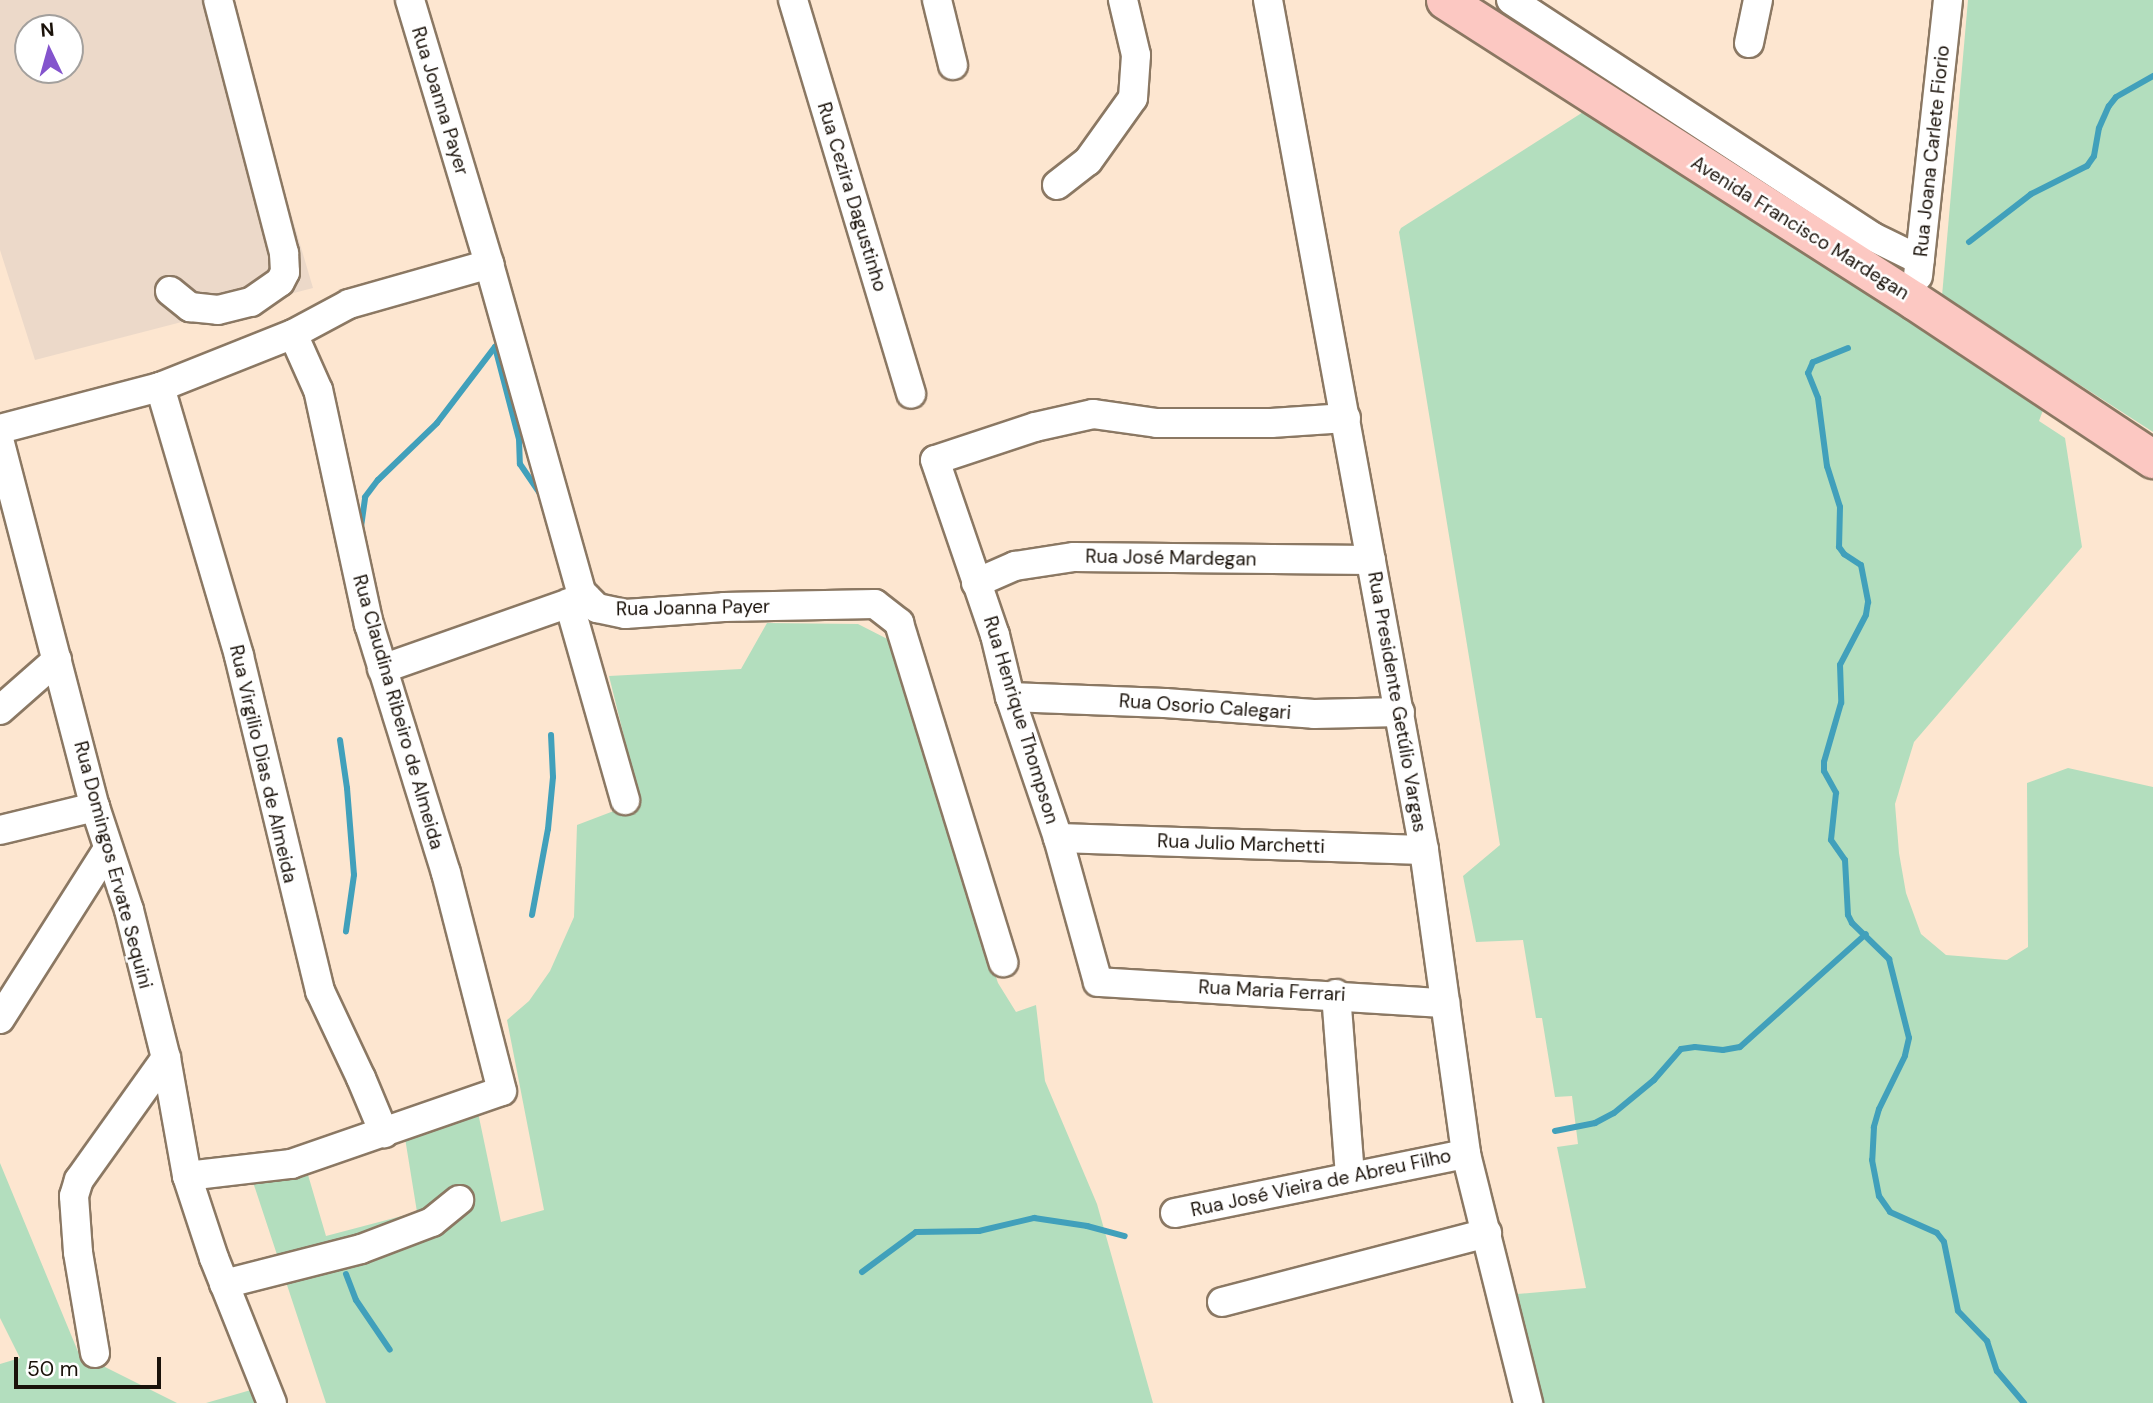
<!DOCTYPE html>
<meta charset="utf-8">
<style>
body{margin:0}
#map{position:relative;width:2153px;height:1403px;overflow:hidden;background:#fde6d0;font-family:"DM Sans",sans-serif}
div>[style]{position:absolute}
.industrial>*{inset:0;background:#ecd9c9}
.green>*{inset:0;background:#b3debe}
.stream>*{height:6px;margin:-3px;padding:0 3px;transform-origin:3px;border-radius:3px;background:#41a0bb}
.roads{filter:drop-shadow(2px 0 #8b7863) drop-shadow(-2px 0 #8b7863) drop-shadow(0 2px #8b7863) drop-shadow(0 -2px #8b7863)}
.minor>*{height:28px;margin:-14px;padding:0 14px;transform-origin:14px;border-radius:14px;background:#fff}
.major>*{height:37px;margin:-18.5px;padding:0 18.5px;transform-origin:18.5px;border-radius:18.5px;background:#fcc8c2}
span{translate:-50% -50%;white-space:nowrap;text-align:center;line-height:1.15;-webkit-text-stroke:5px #fff;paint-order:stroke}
.street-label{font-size:19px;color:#1a120a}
.north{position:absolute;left:14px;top:14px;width:70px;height:70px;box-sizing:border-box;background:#fff;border:2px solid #a3a09d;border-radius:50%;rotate:355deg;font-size:19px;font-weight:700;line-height:28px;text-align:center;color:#1a120a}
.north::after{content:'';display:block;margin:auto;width:24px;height:32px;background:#8454cd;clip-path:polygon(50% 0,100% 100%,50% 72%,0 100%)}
.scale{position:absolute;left:14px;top:1357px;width:147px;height:32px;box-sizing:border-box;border:4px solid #1a120a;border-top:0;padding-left:9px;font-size:21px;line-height:24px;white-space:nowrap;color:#1a120a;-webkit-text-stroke:5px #fff;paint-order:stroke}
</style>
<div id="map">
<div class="industrial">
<i style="clip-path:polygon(evenodd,0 0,228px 0,313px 288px,35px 360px,0 250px,0 0,28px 28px,70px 28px,70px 70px,28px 70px,28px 28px)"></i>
</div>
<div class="green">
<i style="clip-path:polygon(1968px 0,2153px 0,2153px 432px,1942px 296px)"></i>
<i style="clip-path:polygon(1591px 107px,2046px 402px,2039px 421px,2065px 438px,2082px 547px,1914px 742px,1895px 804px,1899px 853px,1906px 893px,1921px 934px,1946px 955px,2007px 960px,2028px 947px,2027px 783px,2068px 768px,2153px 787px,2153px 1403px,1541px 1403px,1506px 1295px,1586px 1288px,1557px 1147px,1578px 1144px,1572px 1096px,1555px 1097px,1542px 1018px,1536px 1018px,1523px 940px,1476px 942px,1463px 876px,1500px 845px,1399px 232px,1401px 228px)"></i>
<i style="clip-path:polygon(767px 623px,858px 624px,905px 648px,945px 825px,998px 983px,1016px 1012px,1036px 1005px,1045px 1081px,1097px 1204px,1153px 1403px,326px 1403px,250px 1173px,306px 1168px,326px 1236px,417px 1212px,405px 1138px,476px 1103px,501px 1222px,544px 1210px,507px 1020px,529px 1001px,550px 971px,574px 917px,577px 825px,640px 801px,609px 676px,741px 669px)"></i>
<i style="clip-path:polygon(0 1163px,79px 1354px,177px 1403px,0 1403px,0 1364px,20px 1358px,0 1318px)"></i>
<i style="clip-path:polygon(258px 1388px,262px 1403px,206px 1403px)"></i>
</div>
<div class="stream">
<i style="left:1969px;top:242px;width:78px;rotate:-37.7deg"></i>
<i style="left:2031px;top:194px;width:63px;rotate:-26.6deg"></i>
<i style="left:2087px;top:166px;width:12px;rotate:-55deg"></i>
<i style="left:2094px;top:156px;width:28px;rotate:-80deg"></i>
<i style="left:2099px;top:128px;width:24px;rotate:-66deg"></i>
<i style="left:2109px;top:106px;width:11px;rotate:-52deg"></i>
<i style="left:2116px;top:97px;width:43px;rotate:-29.6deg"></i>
<i style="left:495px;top:347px;width:95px;rotate:75.4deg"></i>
<i style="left:519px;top:439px;width:25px;rotate:88deg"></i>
<i style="left:520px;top:464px;width:37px;rotate:56deg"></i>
<i style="left:1848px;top:348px;width:38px;rotate:158deg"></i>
<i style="left:1813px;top:362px;width:12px;rotate:114deg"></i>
<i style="left:1808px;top:373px;width:27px;rotate:68deg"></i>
<i style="left:1818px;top:398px;width:69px;rotate:82.5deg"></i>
<i style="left:1827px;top:466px;width:43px;rotate:72.4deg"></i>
<i style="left:1840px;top:507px;width:40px;rotate:91.4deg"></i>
<i style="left:1839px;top:547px;width:9px;rotate:54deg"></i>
<i style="left:1844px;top:554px;width:20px;rotate:33deg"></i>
<i style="left:1861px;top:565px;width:38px;rotate:79deg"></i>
<i style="left:1868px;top:602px;width:13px;rotate:99deg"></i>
<i style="left:1866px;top:615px;width:56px;rotate:117.5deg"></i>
<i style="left:1840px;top:665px;width:38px;rotate:88deg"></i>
<i style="left:1841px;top:703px;width:61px;rotate:106.1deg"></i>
<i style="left:1824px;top:762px;width:9px;rotate:90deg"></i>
<i style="left:1824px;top:771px;width:25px;rotate:61deg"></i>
<i style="left:1836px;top:793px;width:47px;rotate:96.1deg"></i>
<i style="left:1831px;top:840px;width:24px;rotate:55deg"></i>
<i style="left:1845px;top:860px;width:55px;rotate:86.9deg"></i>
<i style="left:1848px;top:915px;width:9px;rotate:63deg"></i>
<i style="left:1852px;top:923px;width:52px;rotate:44.2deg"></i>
<i style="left:1889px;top:959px;width:81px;rotate:75.8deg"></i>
<i style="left:1909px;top:1038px;width:18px;rotate:103deg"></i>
<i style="left:1905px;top:1056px;width:59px;rotate:116.1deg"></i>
<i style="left:1879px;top:1109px;width:19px;rotate:106deg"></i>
<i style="left:1874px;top:1127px;width:33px;rotate:93deg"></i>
<i style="left:1872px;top:1160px;width:37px;rotate:79deg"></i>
<i style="left:1879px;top:1196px;width:19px;rotate:55deg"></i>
<i style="left:1890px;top:1212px;width:51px;rotate:24.1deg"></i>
<i style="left:1937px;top:1233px;width:11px;rotate:52deg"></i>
<i style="left:1944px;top:1242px;width:70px;rotate:78.5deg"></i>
<i style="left:1958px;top:1311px;width:42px;rotate:46deg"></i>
<i style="left:1987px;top:1341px;width:32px;rotate:72deg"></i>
<i style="left:1997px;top:1371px;width:42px;rotate:49.8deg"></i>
<i style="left:361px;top:527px;width:30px;rotate:-82deg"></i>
<i style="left:365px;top:497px;width:21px;rotate:-53deg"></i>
<i style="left:378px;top:480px;width:82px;rotate:-44deg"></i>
<i style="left:437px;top:423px;width:96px;rotate:-52.7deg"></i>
<i style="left:340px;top:740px;width:49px;rotate:81.7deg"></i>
<i style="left:347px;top:788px;width:87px;rotate:85.4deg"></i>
<i style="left:354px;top:875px;width:57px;rotate:98.1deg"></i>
<i style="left:532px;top:915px;width:87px;rotate:-79.5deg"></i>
<i style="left:548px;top:829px;width:52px;rotate:-84.5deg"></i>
<i style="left:553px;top:777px;width:42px;rotate:-92.7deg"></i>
<i style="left:1555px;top:1131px;width:41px;rotate:-11.3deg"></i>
<i style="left:1595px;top:1123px;width:21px;rotate:-28deg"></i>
<i style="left:1614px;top:1113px;width:52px;rotate:-39.5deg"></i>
<i style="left:1654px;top:1080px;width:41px;rotate:-48.9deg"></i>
<i style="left:1681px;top:1049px;width:14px;rotate:-8deg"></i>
<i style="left:1695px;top:1047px;width:28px;rotate:6deg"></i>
<i style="left:1723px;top:1050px;width:17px;rotate:-10deg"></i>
<i style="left:1740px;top:1047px;width:169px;rotate:-41.9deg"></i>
<i style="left:862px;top:1272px;width:67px;rotate:-36.5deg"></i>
<i style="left:916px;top:1232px;width:63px;rotate:-0.9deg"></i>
<i style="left:979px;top:1231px;width:57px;rotate:-13.3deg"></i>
<i style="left:1034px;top:1218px;width:54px;rotate:8.6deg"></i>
<i style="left:1087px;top:1226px;width:39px;rotate:15deg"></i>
<i style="left:346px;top:1274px;width:28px;rotate:69deg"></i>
<i style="left:356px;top:1300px;width:60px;rotate:55.8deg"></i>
</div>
<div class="roads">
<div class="minor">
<i style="left:410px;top:0;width:276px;rotate:73.3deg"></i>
<i style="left:489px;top:264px;width:341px;rotate:74.3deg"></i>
<i style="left:581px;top:592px;width:23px;rotate:45deg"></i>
<i style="left:597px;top:608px;width:29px;rotate:12deg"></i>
<i style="left:625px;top:614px;width:99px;rotate:-4deg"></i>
<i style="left:724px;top:607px;width:151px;rotate:-1.1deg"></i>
<i style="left:875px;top:604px;width:31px;rotate:38deg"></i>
<i style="left:899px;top:623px;width:355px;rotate:72.9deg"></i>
<i style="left:793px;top:0;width:411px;rotate:73.3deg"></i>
<i style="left:937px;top:0;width:67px;rotate:76.2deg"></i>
<i style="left:1268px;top:0;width:864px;rotate:79.6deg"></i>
<i style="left:1424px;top:850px;width:307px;rotate:82.1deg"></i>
<i style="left:1466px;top:1154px;width:257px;rotate:76deg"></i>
<i style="left:1511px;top:0;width:433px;rotate:33.2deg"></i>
<i style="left:1873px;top:237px;width:52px;rotate:26.1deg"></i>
<i style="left:1749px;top:43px;width:44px;rotate:-78.2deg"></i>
<i style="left:1057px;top:185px;width:39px;rotate:-38deg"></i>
<i style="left:1088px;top:161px;width:77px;rotate:-54.5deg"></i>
<i style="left:1133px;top:98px;width:43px;rotate:-86deg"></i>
<i style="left:1136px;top:55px;width:57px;rotate:-103.3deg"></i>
<i style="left:1918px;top:276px;width:278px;rotate:-83.8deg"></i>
<i style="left:170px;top:291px;width:26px;rotate:39deg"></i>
<i style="left:190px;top:307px;width:28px;rotate:6deg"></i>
<i style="left:218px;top:310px;width:34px;rotate:-14deg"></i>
<i style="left:251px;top:302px;width:35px;rotate:-35deg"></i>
<i style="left:280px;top:282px;width:11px;rotate:-63deg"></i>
<i style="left:285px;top:272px;width:19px;rotate:-93deg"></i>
<i style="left:284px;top:253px;width:261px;rotate:-104.6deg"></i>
<i style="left:160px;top:387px;width:280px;rotate:73.6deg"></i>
<i style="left:239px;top:656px;width:345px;rotate:76.4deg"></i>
<i style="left:320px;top:991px;width:96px;rotate:64.8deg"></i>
<i style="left:361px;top:1078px;width:60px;rotate:67.3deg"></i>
<i style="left:1346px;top:418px;width:75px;rotate:176.2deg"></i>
<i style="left:1271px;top:423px;width:114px;rotate:180deg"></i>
<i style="left:1157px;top:423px;width:65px;rotate:-172deg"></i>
<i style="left:1093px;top:414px;width:59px;rotate:167.4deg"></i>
<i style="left:1035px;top:427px;width:105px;rotate:161.7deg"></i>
<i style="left:935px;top:460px;width:185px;rotate:71.1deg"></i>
<i style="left:995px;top:635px;width:64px;rotate:76.4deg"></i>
<i style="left:1010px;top:697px;width:149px;rotate:71.2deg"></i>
<i style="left:1058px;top:838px;width:149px;rotate:74.5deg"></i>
<i style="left:1098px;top:982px;width:348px;rotate:3.5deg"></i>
<i style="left:0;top:429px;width:165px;rotate:-14.7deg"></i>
<i style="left:160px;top:387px;width:143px;rotate:-21.7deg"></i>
<i style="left:293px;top:334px;width:64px;rotate:-28.2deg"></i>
<i style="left:349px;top:304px;width:146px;rotate:-15.9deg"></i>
<i style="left:0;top:443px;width:376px;rotate:75.4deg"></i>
<i style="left:95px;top:807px;width:108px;rotate:71.7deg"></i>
<i style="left:129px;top:910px;width:153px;rotate:76deg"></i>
<i style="left:166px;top:1058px;width:120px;rotate:79.9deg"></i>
<i style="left:187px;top:1176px;width:86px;rotate:71.8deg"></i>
<i style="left:214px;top:1258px;width:156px;rotate:68.2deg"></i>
<i style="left:976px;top:583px;width:43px;rotate:-23.6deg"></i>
<i style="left:1015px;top:566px;width:60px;rotate:-8.7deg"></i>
<i style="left:1074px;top:557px;width:297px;rotate:0.6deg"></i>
<i style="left:569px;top:603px;width:205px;rotate:74.1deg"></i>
<i style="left:382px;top:669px;width:216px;rotate:-19.4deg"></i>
<i style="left:1010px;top:697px;width:155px;rotate:2.2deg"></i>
<i style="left:1165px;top:703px;width:149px;rotate:4.2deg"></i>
<i style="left:1314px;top:714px;width:86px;rotate:-1.3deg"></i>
<i style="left:0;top:710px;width:76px;rotate:-41.3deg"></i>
<i style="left:0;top:830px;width:98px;rotate:-13.6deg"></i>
<i style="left:1058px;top:838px;width:366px;rotate:1.9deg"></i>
<i style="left:1336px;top:994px;width:182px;rotate:85.6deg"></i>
<i style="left:0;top:1019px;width:201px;rotate:-57.6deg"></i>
<i style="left:187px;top:1176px;width:105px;rotate:-6.6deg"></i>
<i style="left:291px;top:1164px;width:223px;rotate:-19.1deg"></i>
<i style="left:502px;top:1091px;width:225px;rotate:-104.4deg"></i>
<i style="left:446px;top:873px;width:260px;rotate:-107.2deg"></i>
<i style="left:369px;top:625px;width:240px;rotate:-102.2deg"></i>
<i style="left:318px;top:390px;width:61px;rotate:-114.1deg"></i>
<i style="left:1175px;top:1213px;width:297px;rotate:-11.5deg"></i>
<i style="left:224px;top:1284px;width:141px;rotate:-14.3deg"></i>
<i style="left:361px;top:1249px;width:76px;rotate:-20.8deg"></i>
<i style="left:432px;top:1222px;width:35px;rotate:-39deg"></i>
<i style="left:1222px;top:1302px;width:274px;rotate:-14.6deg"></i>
<i style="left:95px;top:1353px;width:102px;rotate:-99.6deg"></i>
<i style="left:78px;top:1252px;width:56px;rotate:-94.1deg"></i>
<i style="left:74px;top:1196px;width:17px;rotate:-73deg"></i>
<i style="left:79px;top:1180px;width:150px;rotate:-54.5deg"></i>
</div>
<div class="major">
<i style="left:1445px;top:0;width:558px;rotate:32.64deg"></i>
<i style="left:1915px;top:301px;width:286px;rotate:33.6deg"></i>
</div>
</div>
<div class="street-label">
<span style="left:440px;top:101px;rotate:73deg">Rua Joanna Payer</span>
<span style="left:1932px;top:151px;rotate:-84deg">Rua Joana Carlete Fiorio</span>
<span style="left:852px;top:197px;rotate:73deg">Rua Cezira Dagustinho</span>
<span style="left:1800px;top:228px;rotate:32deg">Avenida Francisco Mardegan</span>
<span style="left:1171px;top:558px;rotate:1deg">Rua José Mardegan</span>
<span style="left:693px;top:608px;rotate:-1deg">Rua Joanna Payer</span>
<span style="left:1397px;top:702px;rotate:80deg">Rua Presidente Getúlio Vargas</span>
<span style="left:1205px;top:707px;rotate:4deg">Rua Osorio Calegari</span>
<span style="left:398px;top:712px;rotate:74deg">Rua Claudina Ribeiro de Almeida</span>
<span style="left:1021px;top:720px;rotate:73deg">Rua Henrique Thompson</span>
<span style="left:263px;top:764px;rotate:77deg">Rua Virgilio Dias de Almeida</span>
<span style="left:1241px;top:844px;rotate:2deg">Rua Julio Marchetti</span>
<span style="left:113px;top:865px;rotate:75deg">Rua Domingos Ervate Sequini</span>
<span style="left:1272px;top:991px;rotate:3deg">Rua Maria Ferrari</span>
<span style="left:1321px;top:1183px;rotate:-12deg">Rua José Vieira de Abreu Filho</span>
</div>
<div class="north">N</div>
<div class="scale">50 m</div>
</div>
